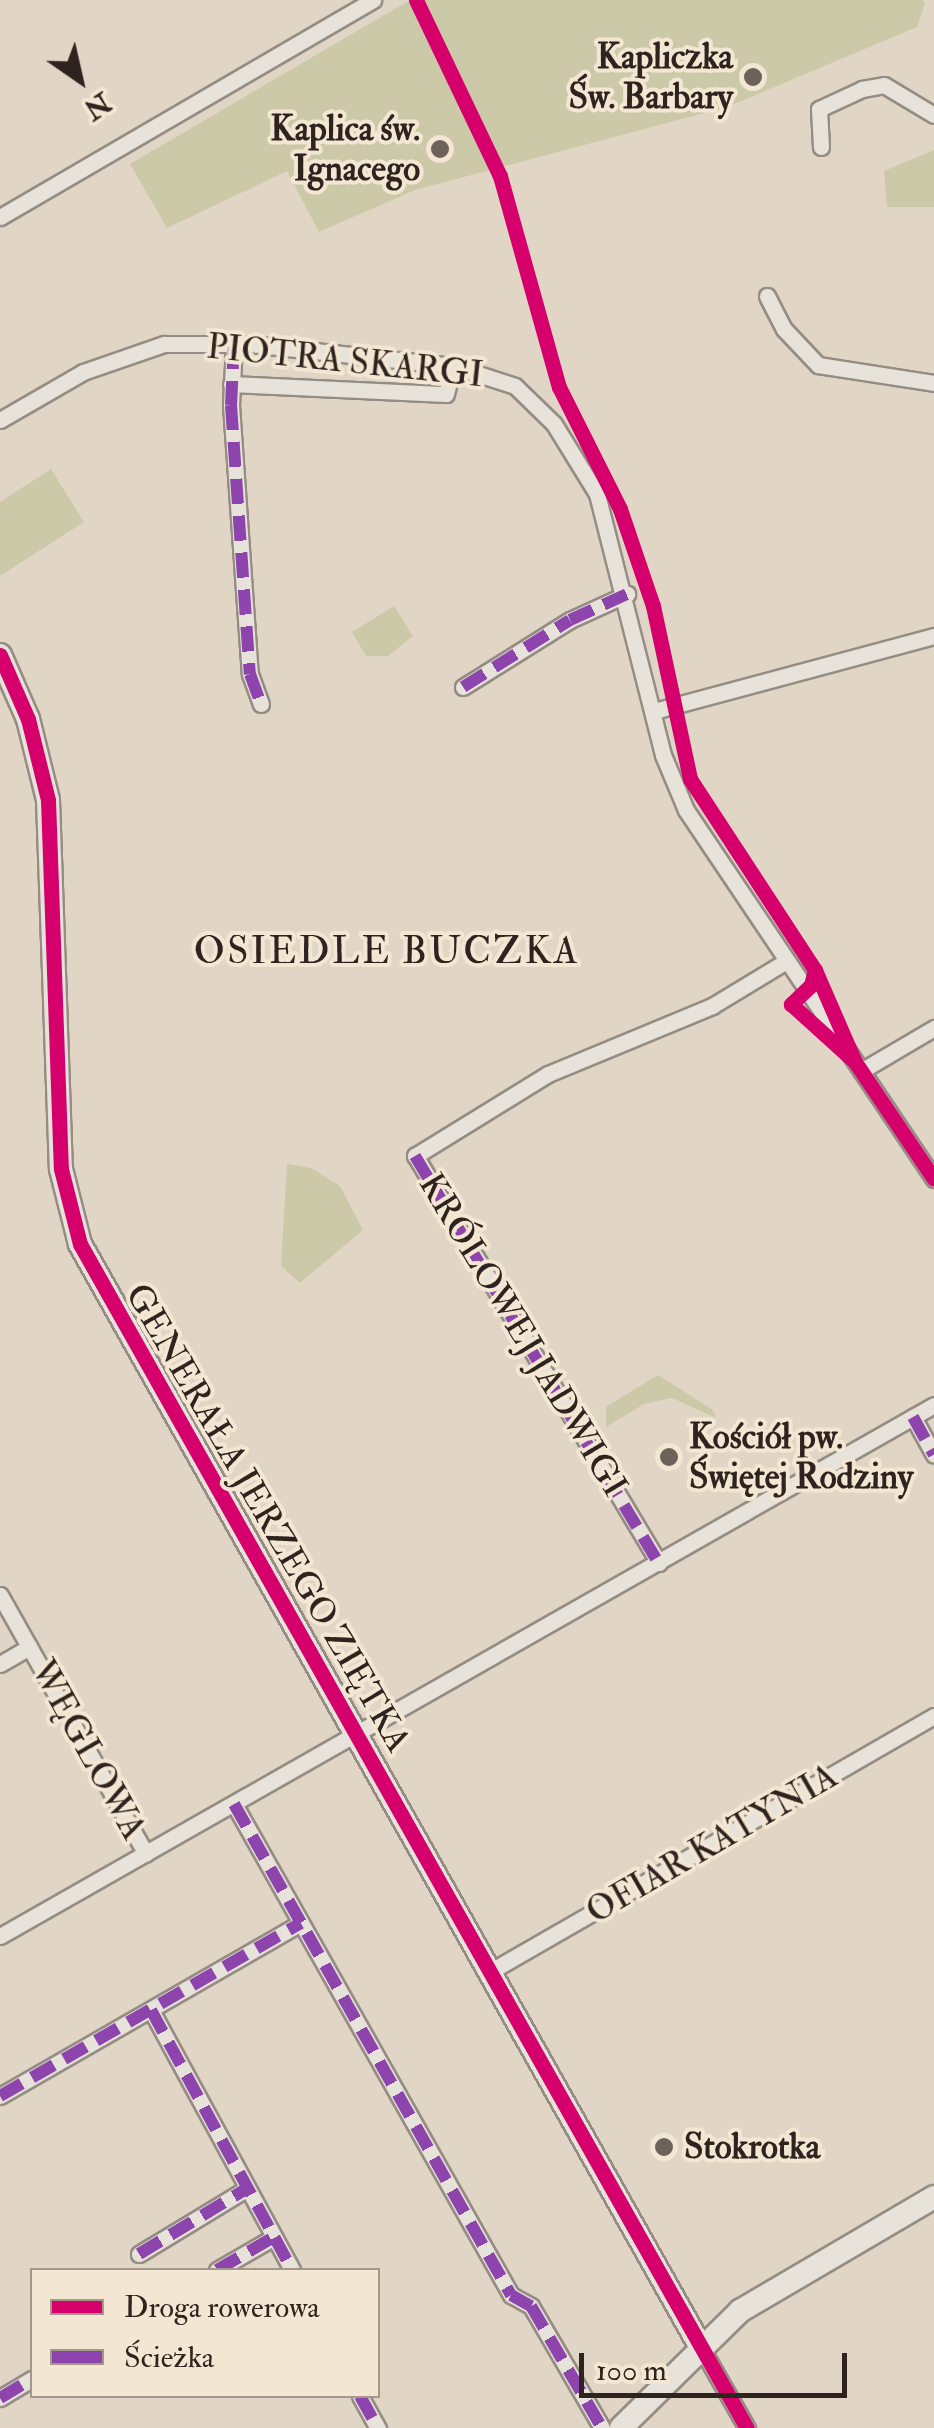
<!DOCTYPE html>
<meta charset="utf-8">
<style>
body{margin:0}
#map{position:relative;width:934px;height:2428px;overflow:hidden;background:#e1d6c6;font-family:"IM FELL Double Pica",serif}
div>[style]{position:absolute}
.green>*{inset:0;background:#cbc9a8}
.roads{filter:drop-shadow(2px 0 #958d83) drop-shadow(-2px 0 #958d83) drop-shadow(0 2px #958d83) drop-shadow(0 -2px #958d83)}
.street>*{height:15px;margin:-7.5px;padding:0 7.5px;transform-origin:7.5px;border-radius:7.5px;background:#e7e2da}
.secondary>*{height:22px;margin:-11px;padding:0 11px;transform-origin:11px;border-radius:11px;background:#e7e2da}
.quiet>*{height:12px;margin-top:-6px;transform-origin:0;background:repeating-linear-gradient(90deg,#8e44ad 0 25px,transparent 0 37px)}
.cycleway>*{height:15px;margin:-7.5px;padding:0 7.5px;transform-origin:7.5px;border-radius:7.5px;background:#d6006c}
.dots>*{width:28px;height:28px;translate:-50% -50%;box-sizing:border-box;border:5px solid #f3e6d2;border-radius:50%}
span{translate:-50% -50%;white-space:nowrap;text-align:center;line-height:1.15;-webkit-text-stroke:8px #f3e6d2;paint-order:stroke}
.poi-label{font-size:35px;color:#2e231e;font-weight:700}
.right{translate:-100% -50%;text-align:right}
.left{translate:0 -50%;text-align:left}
.street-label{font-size:35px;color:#2e231e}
.neighbourhood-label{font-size:38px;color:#2e231e;letter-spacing:2.5px}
.legend{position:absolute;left:30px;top:2268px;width:350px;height:130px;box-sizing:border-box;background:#f3e6d2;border:2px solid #a4988a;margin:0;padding:12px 18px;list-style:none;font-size:30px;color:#2e231e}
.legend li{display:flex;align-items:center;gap:20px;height:50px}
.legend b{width:50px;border:2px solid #a4988a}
.north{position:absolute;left:30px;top:30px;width:100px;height:100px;-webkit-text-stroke:8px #f3e6d2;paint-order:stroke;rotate:146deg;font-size:28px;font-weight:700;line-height:40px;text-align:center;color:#2e231e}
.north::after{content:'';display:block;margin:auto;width:35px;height:45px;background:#2e231e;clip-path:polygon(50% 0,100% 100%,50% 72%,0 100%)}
.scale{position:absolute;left:579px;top:2353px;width:268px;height:45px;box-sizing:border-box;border:5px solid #2e231e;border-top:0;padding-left:12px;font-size:30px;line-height:35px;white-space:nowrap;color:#2e231e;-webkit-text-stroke:8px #f3e6d2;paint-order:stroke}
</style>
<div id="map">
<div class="green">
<i style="clip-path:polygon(410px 0,923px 0,925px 4px,917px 27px,727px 107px,415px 190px,319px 232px,287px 171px,167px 228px,130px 164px)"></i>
<i style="clip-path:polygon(934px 150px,934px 207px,887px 207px,884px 171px)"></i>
<i style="clip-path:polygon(51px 469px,84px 522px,0 576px,0 502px)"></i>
<i style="clip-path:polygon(394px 606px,413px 636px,388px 656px,366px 656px,352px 632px)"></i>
<i style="clip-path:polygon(287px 1164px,311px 1168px,340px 1186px,363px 1230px,300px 1283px,281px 1266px)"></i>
<i style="clip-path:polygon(658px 1375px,713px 1410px,716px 1418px,672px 1398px,644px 1404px,606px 1427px,606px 1407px)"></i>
</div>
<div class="roads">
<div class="street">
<i style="left:821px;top:147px;width:38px;rotate:-93deg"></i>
<i style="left:819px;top:109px;width:47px;rotate:-24.9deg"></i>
<i style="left:862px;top:89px;width:22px;rotate:-10deg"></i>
<i style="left:884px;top:85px;width:58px;rotate:31deg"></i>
<i style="left:0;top:217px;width:432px;rotate:-30.2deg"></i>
<i style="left:767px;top:296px;width:37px;rotate:63deg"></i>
<i style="left:784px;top:329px;width:50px;rotate:46.6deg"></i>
<i style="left:818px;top:365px;width:117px;rotate:8.8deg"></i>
<i style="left:234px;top:344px;width:61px;rotate:92.8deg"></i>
<i style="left:231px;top:405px;width:270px;rotate:86deg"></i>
<i style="left:250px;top:674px;width:32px;rotate:70deg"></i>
<i style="left:231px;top:384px;width:215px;rotate:2.7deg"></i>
<i style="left:446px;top:394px;width:29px;rotate:-76deg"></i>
<i style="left:0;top:420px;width:96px;rotate:-30deg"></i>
<i style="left:83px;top:372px;width:86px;rotate:-19.1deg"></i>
<i style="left:164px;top:344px;width:86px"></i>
<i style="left:250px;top:344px;width:204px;rotate:6.2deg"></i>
<i style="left:453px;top:366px;width:65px;rotate:17.9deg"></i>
<i style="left:515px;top:386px;width:54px;rotate:44.3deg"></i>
<i style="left:554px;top:424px;width:82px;rotate:58.4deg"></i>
<i style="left:597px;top:494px;width:269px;rotate:75.8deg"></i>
<i style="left:663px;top:755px;width:60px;rotate:67.3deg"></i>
<i style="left:686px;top:810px;width:445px;rotate:56.1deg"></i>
<i style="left:463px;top:687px;width:126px;rotate:-32.1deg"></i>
<i style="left:570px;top:620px;width:63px;rotate:-24.5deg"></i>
<i style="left:654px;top:711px;width:290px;rotate:-15deg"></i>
<i style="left:861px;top:1071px;width:85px;rotate:-30.5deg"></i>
<i style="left:913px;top:1417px;width:43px;rotate:61.1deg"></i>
<i style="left:659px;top:1563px;width:475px;rotate:-120.9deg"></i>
<i style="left:415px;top:1156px;width:156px;rotate:-31.7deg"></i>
<i style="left:548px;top:1074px;width:178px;rotate:-22.5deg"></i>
<i style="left:712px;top:1006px;width:83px;rotate:-31.2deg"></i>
<i style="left:0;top:1595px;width:297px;rotate:60.6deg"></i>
<i style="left:0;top:1664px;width:34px;rotate:-30deg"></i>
<i style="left:234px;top:1804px;width:564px;rotate:60.57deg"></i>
<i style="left:511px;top:2295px;width:23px;rotate:29deg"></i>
<i style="left:531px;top:2306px;width:141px;rotate:59.8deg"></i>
<i style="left:0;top:1936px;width:1074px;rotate:-29.62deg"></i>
<i style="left:491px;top:1971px;width:511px;rotate:-29.93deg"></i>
<i style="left:151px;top:2010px;width:296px;rotate:61.5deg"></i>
<i style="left:0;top:2096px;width:347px;rotate:-29.9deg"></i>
<i style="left:139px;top:2254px;width:125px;rotate:-31.3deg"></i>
<i style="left:217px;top:2270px;width:66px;rotate:-30.1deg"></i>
<i style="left:699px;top:2344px;width:97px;rotate:60.3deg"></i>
<i style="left:360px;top:2396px;width:37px;rotate:61deg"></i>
<i style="left:0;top:2398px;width:37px;rotate:-31deg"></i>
</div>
<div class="secondary">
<i style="left:0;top:655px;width:70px;rotate:66.4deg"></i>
<i style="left:28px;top:719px;width:83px;rotate:76.1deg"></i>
<i style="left:48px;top:800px;width:369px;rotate:88deg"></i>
<i style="left:61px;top:1169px;width:77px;rotate:75.8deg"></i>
<i style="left:80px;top:1244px;width:1262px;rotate:60.63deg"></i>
<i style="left:621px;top:2428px;width:167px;rotate:-44.5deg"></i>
<i style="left:740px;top:2311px;width:225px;rotate:-30.4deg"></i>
</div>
</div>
<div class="quiet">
<i style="left:234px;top:344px;width:61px;rotate:92.8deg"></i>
<i style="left:231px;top:405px;width:270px;rotate:86deg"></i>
<i style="left:250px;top:674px;width:32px;rotate:70deg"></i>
<i style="left:463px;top:687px;width:126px;rotate:-32.1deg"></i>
<i style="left:570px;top:620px;width:63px;rotate:-24.5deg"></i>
<i style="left:415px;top:1156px;width:475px;rotate:59.1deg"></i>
<i style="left:913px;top:1417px;width:43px;rotate:61.1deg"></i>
<i style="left:234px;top:1804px;width:564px;rotate:60.57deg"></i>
<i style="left:511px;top:2295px;width:23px;rotate:29deg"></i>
<i style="left:531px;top:2306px;width:141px;rotate:59.8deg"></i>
<i style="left:151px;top:2010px;width:296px;rotate:61.5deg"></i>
<i style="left:0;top:2096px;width:347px;rotate:-29.9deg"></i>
<i style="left:139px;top:2254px;width:125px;rotate:-31.3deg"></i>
<i style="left:217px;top:2270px;width:66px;rotate:-30.1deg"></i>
<i style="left:360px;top:2396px;width:37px;rotate:61deg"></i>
<i style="left:0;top:2398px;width:37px;rotate:-31deg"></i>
</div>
<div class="cycleway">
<i style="left:416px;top:0;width:195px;rotate:64.5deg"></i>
<i style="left:500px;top:176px;width:219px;rotate:74.4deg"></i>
<i style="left:559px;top:387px;width:136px;rotate:63.4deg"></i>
<i style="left:620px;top:509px;width:102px;rotate:71.2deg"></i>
<i style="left:653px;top:606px;width:177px;rotate:77.9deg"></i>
<i style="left:690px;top:779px;width:228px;rotate:56.8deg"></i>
<i style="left:815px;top:970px;width:100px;rotate:66.5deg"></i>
<i style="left:855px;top:1062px;width:141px;rotate:56deg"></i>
<i style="left:0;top:655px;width:70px;rotate:66.4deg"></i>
<i style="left:28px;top:719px;width:83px;rotate:76.1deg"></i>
<i style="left:48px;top:800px;width:369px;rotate:88deg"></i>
<i style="left:61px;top:1169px;width:77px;rotate:75.8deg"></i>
<i style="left:80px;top:1244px;width:1359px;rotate:60.61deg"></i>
<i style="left:815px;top:970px;width:16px;rotate:105deg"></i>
<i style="left:811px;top:985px;width:28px;rotate:136deg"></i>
<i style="left:791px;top:1004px;width:86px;rotate:42.2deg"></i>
</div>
<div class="dots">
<i style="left:753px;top:77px;background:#6d6259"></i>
<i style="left:440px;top:149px;background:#6d6259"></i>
<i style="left:669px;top:1457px;background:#6d6259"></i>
<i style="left:664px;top:2147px;background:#6d6259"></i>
</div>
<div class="poi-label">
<span class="right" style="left:733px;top:77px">Kapliczka<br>Św. Barbary</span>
<span class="right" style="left:420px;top:149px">Kaplica św.<br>Ignacego</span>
<span class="left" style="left:689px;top:1457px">Kościół pw.<br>Świętej Rodziny</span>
<span class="left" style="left:684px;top:2147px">Stokrotka</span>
</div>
<div class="street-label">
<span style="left:345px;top:361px;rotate:6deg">PIOTRA SKARGI</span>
<span style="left:523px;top:1335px;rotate:59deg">KRÓLOWEJ JADWIGI</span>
<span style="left:268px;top:1518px;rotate:60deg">GENERAŁA JERZEGO ZIĘTKA</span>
<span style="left:88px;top:1750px;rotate:61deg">WĘGLOWA</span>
<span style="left:712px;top:1844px;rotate:-30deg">OFIAR KATYNIA</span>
</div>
<div class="neighbourhood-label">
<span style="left:387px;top:952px">OSIEDLE BUCZKA</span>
</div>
<ul class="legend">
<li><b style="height:12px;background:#d6006c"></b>Droga rowerowa</li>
<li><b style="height:12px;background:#8e44ad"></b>Ścieżka</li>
</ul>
<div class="north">N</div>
<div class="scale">100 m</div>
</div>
